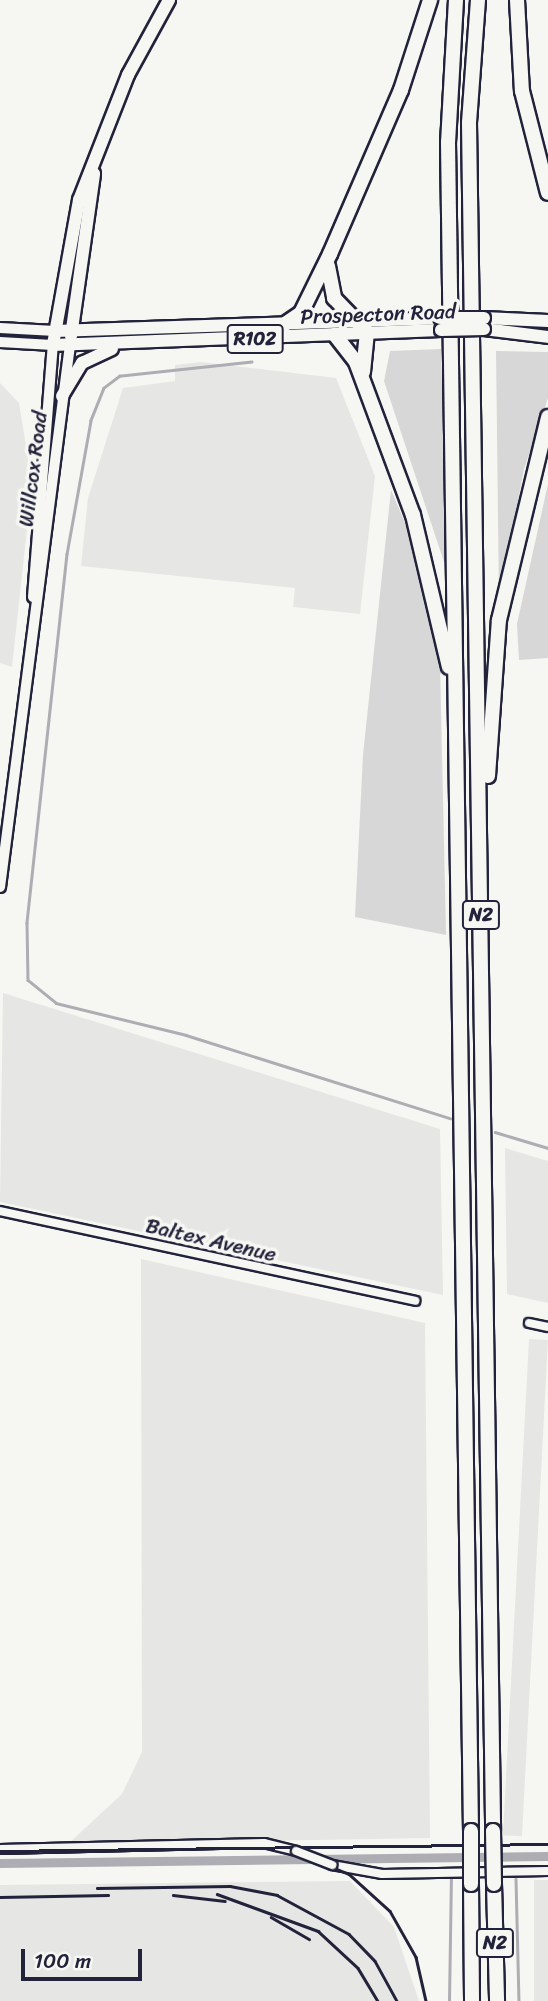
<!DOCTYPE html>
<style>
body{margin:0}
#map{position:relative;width:548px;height:2001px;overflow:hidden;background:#f6f6f2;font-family:Sriracha,sans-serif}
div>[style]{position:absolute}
.built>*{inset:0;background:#e6e6e4;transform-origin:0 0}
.green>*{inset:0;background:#d7d7d7}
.stream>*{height:2.5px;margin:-1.25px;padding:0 1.25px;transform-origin:1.25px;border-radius:1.25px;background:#adadb3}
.canal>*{height:9px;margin:-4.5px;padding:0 4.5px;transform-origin:4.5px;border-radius:4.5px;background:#adadb3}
.roads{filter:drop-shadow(2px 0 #22223b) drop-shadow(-2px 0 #22223b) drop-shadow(0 2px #22223b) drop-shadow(0 -2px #22223b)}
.minor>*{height:8px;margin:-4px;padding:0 4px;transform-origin:4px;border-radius:4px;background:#f6f6f2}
.tertiary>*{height:10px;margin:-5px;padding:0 5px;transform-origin:5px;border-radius:5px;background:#f6f6f2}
.secondary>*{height:10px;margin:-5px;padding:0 5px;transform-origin:5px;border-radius:5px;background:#f6f6f2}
.primary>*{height:12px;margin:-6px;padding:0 6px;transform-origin:6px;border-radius:6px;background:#f6f6f2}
.motorway>*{height:14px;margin:-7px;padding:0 7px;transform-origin:7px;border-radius:7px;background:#f6f6f2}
.rail>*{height:2.5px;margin:-1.25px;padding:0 1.25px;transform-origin:1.25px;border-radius:1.25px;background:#22223b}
.bridges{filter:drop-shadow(2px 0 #22223b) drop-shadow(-2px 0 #22223b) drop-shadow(0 2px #22223b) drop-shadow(0 -2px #22223b)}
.minor-bridge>*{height:8px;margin:-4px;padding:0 4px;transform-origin:4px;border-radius:4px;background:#f6f6f2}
.primary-bridge>*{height:12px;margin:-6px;padding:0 6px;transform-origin:6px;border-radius:6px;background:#f6f6f2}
.motorway-bridge>*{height:14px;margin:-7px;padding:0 7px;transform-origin:7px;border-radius:7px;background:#f6f6f2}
span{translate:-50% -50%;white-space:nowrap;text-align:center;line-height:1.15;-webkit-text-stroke:7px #f6f6f2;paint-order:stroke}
.shield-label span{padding:2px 5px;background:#f6f6f2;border:2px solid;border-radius:5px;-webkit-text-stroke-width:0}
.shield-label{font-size:19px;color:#22223b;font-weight:700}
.street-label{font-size:21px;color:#22223b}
.scale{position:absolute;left:21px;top:1949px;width:121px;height:32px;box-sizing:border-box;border:4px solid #22223b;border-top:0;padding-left:9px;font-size:21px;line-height:24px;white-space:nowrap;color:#22223b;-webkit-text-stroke:5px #f6f6f2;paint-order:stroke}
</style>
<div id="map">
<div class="built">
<i style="clip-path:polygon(201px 362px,336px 378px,375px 476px,360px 614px,293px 607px,295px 588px,81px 566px,88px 498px,123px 388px,175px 381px,175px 365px)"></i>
<i style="clip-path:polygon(0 383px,19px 403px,32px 483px,12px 667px,0 663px)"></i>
<i style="clip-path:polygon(3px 993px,440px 1129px,443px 1295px,0 1202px)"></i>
<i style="clip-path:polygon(505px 1148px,548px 1161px,548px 1303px,507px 1294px)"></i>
<i style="clip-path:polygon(141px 1259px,425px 1323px,430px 1838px,68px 1844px,122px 1794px,142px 1752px)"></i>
<i style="left:529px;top:1339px;width:19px;height:497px;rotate:3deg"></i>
<i style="left:534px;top:1880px;width:14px;height:121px"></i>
<i style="clip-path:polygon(350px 1881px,394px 1927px,419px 2001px,0 2001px,0 1885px)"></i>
</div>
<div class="green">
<i style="clip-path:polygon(441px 349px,447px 571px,384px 381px,390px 351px)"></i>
<i style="clip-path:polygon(496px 351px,548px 352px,548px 398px,524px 469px,499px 601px)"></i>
<i style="clip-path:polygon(548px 484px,548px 658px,519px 660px,517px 624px)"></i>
<i style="clip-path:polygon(391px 490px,414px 544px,440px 663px,446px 935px,355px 917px,363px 755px)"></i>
</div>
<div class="stream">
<i style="left:252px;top:362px;width:133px;rotate:173.9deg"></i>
<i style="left:120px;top:376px;width:20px;rotate:143deg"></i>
<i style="left:104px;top:388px;width:35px;rotate:112deg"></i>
<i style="left:91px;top:421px;width:135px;rotate:100.2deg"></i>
<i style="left:67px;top:554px;width:371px;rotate:96.2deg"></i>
<i style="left:27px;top:923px;width:57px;rotate:89deg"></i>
<i style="left:28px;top:980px;width:36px;rotate:39deg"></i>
<i style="left:56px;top:1003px;width:134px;rotate:13.8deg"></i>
<i style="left:186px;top:1035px;width:277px;rotate:17.5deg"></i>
<i style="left:495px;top:1132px;width:55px;rotate:16.8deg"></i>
<i style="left:516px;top:1879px;width:122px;rotate:88.6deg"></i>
<i style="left:449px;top:2001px;width:122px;rotate:-89.1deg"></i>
</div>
<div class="canal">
<i style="left:0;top:1863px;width:548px;rotate:-0.73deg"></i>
</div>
<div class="roads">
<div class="minor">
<i style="left:0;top:1211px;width:425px;rotate:12.2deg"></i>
<i style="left:529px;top:1323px;width:19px;rotate:12deg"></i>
<i style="left:0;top:1849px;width:264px;rotate:-1.3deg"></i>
<i style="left:264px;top:1843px;width:33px;rotate:14deg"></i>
<i style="left:332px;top:1865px;width:51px;rotate:10.2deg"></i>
<i style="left:382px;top:1874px;width:166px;rotate:-1deg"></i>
</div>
<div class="tertiary">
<i style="left:0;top:328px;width:55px;rotate:3.1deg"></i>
<i style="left:0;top:342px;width:53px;rotate:3.2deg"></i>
</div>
<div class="secondary">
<i style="left:33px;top:597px;width:253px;rotate:-85.5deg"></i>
<i style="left:0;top:887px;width:547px;rotate:-82.64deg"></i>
</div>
<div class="primary">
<i style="left:169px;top:0;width:85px;rotate:118.7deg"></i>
<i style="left:128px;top:75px;width:134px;rotate:111.4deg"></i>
<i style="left:79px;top:200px;width:147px;rotate:100.2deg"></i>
<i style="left:53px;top:345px;width:388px;rotate:-2.2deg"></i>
<i style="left:484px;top:318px;width:64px;rotate:2.7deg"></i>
<i style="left:484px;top:329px;width:64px;rotate:7.1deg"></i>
<i style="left:55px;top:331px;width:385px;rotate:-1.9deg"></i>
<i style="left:71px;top:336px;width:164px;rotate:-81.9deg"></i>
<i style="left:62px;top:396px;width:39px;rotate:-59deg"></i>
<i style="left:82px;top:363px;width:33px;rotate:-25deg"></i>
</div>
<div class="motorway">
<i style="left:456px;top:0;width:142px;rotate:93.2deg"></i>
<i style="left:448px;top:142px;width:1689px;rotate:89.22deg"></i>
<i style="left:478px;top:0;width:123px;rotate:94.2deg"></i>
<i style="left:469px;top:123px;width:1708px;rotate:89.19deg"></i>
<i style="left:517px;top:0;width:91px;rotate:86.9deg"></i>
<i style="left:522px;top:91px;width:105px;rotate:75.7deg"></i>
<i style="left:328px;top:266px;width:33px;rotate:79deg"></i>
<i style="left:334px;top:298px;width:47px;rotate:45.9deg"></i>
<i style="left:367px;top:332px;width:40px;rotate:95.7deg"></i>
<i style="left:282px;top:326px;width:23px;rotate:-34deg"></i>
<i style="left:301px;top:313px;width:66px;rotate:-63.8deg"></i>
<i style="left:330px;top:254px;width:179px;rotate:-66.6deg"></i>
<i style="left:401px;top:90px;width:95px;rotate:-72.1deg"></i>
<i style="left:335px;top:335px;width:34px;rotate:52deg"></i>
<i style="left:356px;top:362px;width:163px;rotate:69.6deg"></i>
<i style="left:413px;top:515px;width:156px;rotate:76.7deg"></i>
<i style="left:488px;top:776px;width:156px;rotate:-86deg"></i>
<i style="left:499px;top:620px;width:209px;rotate:-76.4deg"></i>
<i style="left:471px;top:1884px;width:117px;rotate:89.5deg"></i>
<i style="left:494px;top:1884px;width:117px;rotate:88.5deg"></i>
</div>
</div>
<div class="rail">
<i style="left:0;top:1851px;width:548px;rotate:-0.73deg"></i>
<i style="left:298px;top:1853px;width:55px;rotate:22.4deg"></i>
<i style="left:349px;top:1874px;width:55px;rotate:42.1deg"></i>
<i style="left:390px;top:1911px;width:53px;rotate:60.5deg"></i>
<i style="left:416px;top:1957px;width:45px;rotate:77.2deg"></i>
<i style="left:97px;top:1888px;width:133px;rotate:-0.9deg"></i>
<i style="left:230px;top:1886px;width:48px;rotate:10.8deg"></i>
<i style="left:277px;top:1895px;width:82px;rotate:28.4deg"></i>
<i style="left:349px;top:1934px;width:37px;rotate:46deg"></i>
<i style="left:375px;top:1961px;width:46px;rotate:61.2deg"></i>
<i style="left:217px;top:1894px;width:108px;rotate:20.1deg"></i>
<i style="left:318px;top:1931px;width:54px;rotate:42.8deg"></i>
<i style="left:358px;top:1968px;width:39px;rotate:59deg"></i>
<i style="left:173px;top:1895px;width:52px;rotate:6.6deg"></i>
<i style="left:0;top:1897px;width:108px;rotate:-1.1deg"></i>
<i style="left:271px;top:1917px;width:44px;rotate:30.1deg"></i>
</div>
<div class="bridges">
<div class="minor-bridge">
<i style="left:296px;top:1851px;width:39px;rotate:21deg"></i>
</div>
<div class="primary-bridge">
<i style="left:440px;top:318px;width:44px"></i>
<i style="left:441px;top:330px;width:43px;rotate:-1.3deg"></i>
</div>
<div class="motorway-bridge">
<i style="left:471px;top:1831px;width:53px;rotate:90deg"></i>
<i style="left:493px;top:1831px;width:53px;rotate:88.9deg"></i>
</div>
</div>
<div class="shield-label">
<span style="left:255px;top:339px">R102</span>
<span style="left:481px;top:915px">N2</span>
<span style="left:495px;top:1943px">N2</span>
</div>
<div class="street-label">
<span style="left:378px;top:314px;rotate:-2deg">Prospecton Road</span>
<span style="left:33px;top:469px;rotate:-83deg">Willcox Road</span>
<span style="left:211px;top:1240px;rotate:13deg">Baltex Avenue</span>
</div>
<div class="scale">100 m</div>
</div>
